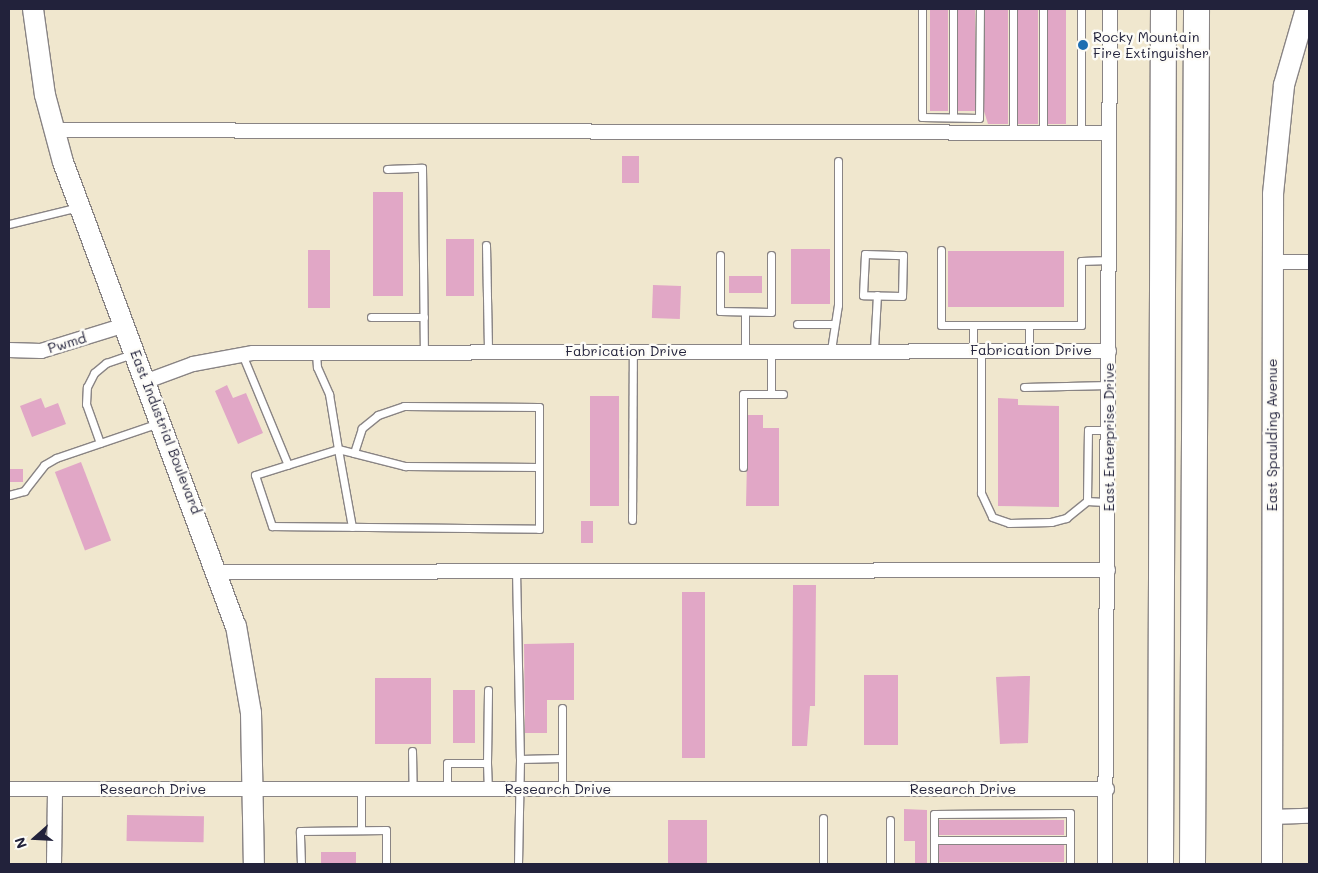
<!DOCTYPE html>
<style>
body{margin:0}
#map{position:relative;width:1318px;height:873px;overflow:hidden;background:#f0e7ce;font-family:Mali,sans-serif}
div>[style]{position:absolute}
.building>*{inset:0;background:#e1a7c6;transform-origin:0 0}
.roads{filter:drop-shadow(1px 0 #898484) drop-shadow(-1px 0 #898484) drop-shadow(0 1px #898484) drop-shadow(0 -1px #898484)}
.lane>*{height:7px;margin:-3.5px;padding:0 3.5px;transform-origin:3.5px;border-radius:3.5px;background:#fff}
.street>*{height:14px;margin:-7px;padding:0 7px;transform-origin:7px;border-radius:7px;background:#fff}
.secondary>*{height:20px;margin:-10px;padding:0 10px;transform-origin:10px;border-radius:10px;background:#fff}
.highway>*{height:25px;margin:-12.5px;padding:0 12.5px;transform-origin:12.5px;border-radius:12.5px;background:#fff}
.dots>*{width:14px;height:14px;translate:-50% -50%;box-sizing:border-box;border:2px solid #fdfcf7;border-radius:50%}
span{translate:-50% -50%;white-space:nowrap;text-align:center;line-height:1.15;-webkit-text-stroke:5px #fdfcf7;paint-order:stroke}
.poi-label{font-size:14px;color:#22223b}
.left{translate:0 -50%;text-align:left}
.street-label{font-size:14px;color:#22223b}
.frame{position:absolute;inset:0;border:10px solid #22223b;pointer-events:none}
.north{position:absolute;left:10px;top:813px;width:50px;height:50px;-webkit-text-stroke:4px #fdfcf7;paint-order:stroke;rotate:251deg;font-size:14px;font-weight:700;line-height:20px;text-align:center;color:#22223b}
.north::after{content:'';display:block;margin:auto;width:18px;height:22px;background:#22223b;clip-path:polygon(50% 0,100% 100%,50% 72%,0 100%)}
</style>
<div id="map">
<div class="building">
<i style="left:930px;top:9px;width:18px;height:102px"></i>
<i style="left:958px;top:9px;width:17px;height:102px"></i>
<i style="clip-path:polygon(985px 9px,1008px 9px,1008px 124px,988px 124px,984px 111px)"></i>
<i style="left:1018px;top:9px;width:20px;height:115px"></i>
<i style="left:1048px;top:9px;width:18px;height:115px"></i>
<i style="left:622px;top:156px;width:17px;height:27px"></i>
<i style="left:373px;top:192px;width:30px;height:104px"></i>
<i style="left:446px;top:239px;width:28px;height:57px"></i>
<i style="left:791px;top:249px;width:39px;height:55px"></i>
<i style="left:308px;top:250px;width:22px;height:58px"></i>
<i style="left:948px;top:251px;width:116px;height:56px"></i>
<i style="left:729px;top:276px;width:33px;height:17px"></i>
<i style="left:653px;top:285px;width:28px;height:33px;rotate:2deg"></i>
<i style="clip-path:polygon(227px 385px,233px 398px,246px 393px,263px 433px,238px 444px,215px 391px)"></i>
<i style="left:590px;top:396px;width:29px;height:110px"></i>
<i style="clip-path:polygon(41px 398px,45px 408px,58px 403px,66px 424px,32px 437px,20px 406px)"></i>
<i style="clip-path:polygon(998px 398px,1018px 399px,1018px 405px,1059px 406px,1059px 507px,998px 506px)"></i>
<i style="clip-path:polygon(748px 415px,763px 415px,763px 428px,779px 428px,779px 506px,746px 506px)"></i>
<i style="left:81px;top:462px;width:84px;height:28px;rotate:69deg"></i>
<i style="left:23px;top:469px;width:13px;height:14px;rotate:90deg"></i>
<i style="left:581px;top:521px;width:12px;height:22px"></i>
<i style="clip-path:polygon(793px 585px,816px 585px,815px 706px,810px 706px,807px 746px,792px 746px)"></i>
<i style="left:682px;top:592px;width:23px;height:166px"></i>
<i style="clip-path:polygon(574px 643px,574px 700px,547px 700px,547px 733px,525px 733px,524px 644px)"></i>
<i style="left:864px;top:675px;width:34px;height:70px"></i>
<i style="clip-path:polygon(1025px 676px,1030px 676px,1028px 743px,1000px 744px,996px 677px)"></i>
<i style="left:375px;top:678px;width:56px;height:66px"></i>
<i style="left:453px;top:690px;width:22px;height:53px"></i>
<i style="clip-path:polygon(904px 809px,927px 810px,927px 864px,915px 864px,915px 841px,904px 841px)"></i>
<i style="left:127px;top:815px;width:77px;height:26px;rotate:1deg"></i>
<i style="left:668px;top:820px;width:39px;height:44px"></i>
<i style="left:939px;top:820px;width:125px;height:15px"></i>
<i style="left:939px;top:845px;width:125px;height:17px"></i>
<i style="left:321px;top:852px;width:35px;height:12px"></i>
</div>
<div class="roads">
<div class="lane">
<i style="left:922px;top:9px;width:108px;rotate:90deg"></i>
<i style="left:922px;top:117px;width:57px;rotate:1deg"></i>
<i style="left:979px;top:118px;width:109px;rotate:-89.5deg"></i>
<i style="left:1081px;top:9px;width:124px;rotate:90deg"></i>
<i style="left:953px;top:117px;width:108px;rotate:-90deg"></i>
<i style="left:1013px;top:132px;width:123px;rotate:-90deg"></i>
<i style="left:1043px;top:132px;width:123px;rotate:-90deg"></i>
<i style="left:387px;top:169px;width:35px;rotate:-2deg"></i>
<i style="left:422px;top:168px;width:184px;rotate:89.4deg"></i>
<i style="left:9px;top:224px;width:72px;rotate:-13.7deg"></i>
<i style="left:486px;top:245px;width:107px;rotate:88.9deg"></i>
<i style="left:941px;top:250px;width:75px;rotate:90deg"></i>
<i style="left:941px;top:325px;width:140px"></i>
<i style="left:1081px;top:325px;width:64px;rotate:-90deg"></i>
<i style="left:1081px;top:261px;width:28px;rotate:-2deg"></i>
<i style="left:865px;top:254px;width:38px;rotate:2deg"></i>
<i style="left:903px;top:255px;width:41px;rotate:91.4deg"></i>
<i style="left:902px;top:296px;width:39px;rotate:-179deg"></i>
<i style="left:863px;top:295px;width:41px;rotate:-87.2deg"></i>
<i style="left:720px;top:255px;width:56px;rotate:90deg"></i>
<i style="left:720px;top:311px;width:51px;rotate:1.1deg"></i>
<i style="left:771px;top:312px;width:57px;rotate:-90deg"></i>
<i style="left:745px;top:312px;width:38px;rotate:90deg"></i>
<i style="left:371px;top:317px;width:53px"></i>
<i style="left:797px;top:324px;width:35px"></i>
<i style="left:973px;top:325px;width:25px;rotate:90deg"></i>
<i style="left:771px;top:350px;width:44px;rotate:90deg"></i>
<i style="left:831px;top:350px;width:46px;rotate:-81.2deg"></i>
<i style="left:838px;top:305px;width:144px;rotate:-90deg"></i>
<i style="left:874px;top:350px;width:55px;rotate:-86.9deg"></i>
<i style="left:981px;top:350px;width:143px;rotate:90deg"></i>
<i style="left:981px;top:493px;width:26px;rotate:65deg"></i>
<i style="left:992px;top:517px;width:18px;rotate:19deg"></i>
<i style="left:1009px;top:523px;width:42px;rotate:-1.4deg"></i>
<i style="left:1051px;top:522px;width:16px;rotate:-15deg"></i>
<i style="left:1066px;top:518px;width:27px;rotate:-39deg"></i>
<i style="left:1087px;top:501px;width:22px;rotate:3deg"></i>
<i style="left:1029px;top:350px;width:25px;rotate:-90deg"></i>
<i style="left:316px;top:353px;width:14px;rotate:86deg"></i>
<i style="left:317px;top:367px;width:30px;rotate:66deg"></i>
<i style="left:329px;top:394px;width:56px;rotate:80.7deg"></i>
<i style="left:338px;top:449px;width:87px;rotate:162.6deg"></i>
<i style="left:255px;top:475px;width:54px;rotate:71.6deg"></i>
<i style="left:272px;top:526px;width:267px;rotate:0.6deg"></i>
<i style="left:539px;top:529px;width:122px;rotate:-90deg"></i>
<i style="left:539px;top:407px;width:135px;rotate:-179.6deg"></i>
<i style="left:404px;top:406px;width:28px;rotate:161deg"></i>
<i style="left:378px;top:415px;width:21px;rotate:141deg"></i>
<i style="left:362px;top:428px;width:26px;rotate:108deg"></i>
<i style="left:354px;top:453px;width:53px;rotate:14.3deg"></i>
<i style="left:405px;top:466px;width:134px;rotate:0.4deg"></i>
<i style="left:242px;top:354px;width:120px;rotate:67.5deg"></i>
<i style="left:1024px;top:387px;width:85px;rotate:-1.3deg"></i>
<i style="left:100px;top:443px;width:41px;rotate:-109.7deg"></i>
<i style="left:86px;top:404px;width:17px;rotate:-87deg"></i>
<i style="left:87px;top:387px;width:16px;rotate:-63deg"></i>
<i style="left:94px;top:373px;width:16px;rotate:-40deg"></i>
<i style="left:106px;top:363px;width:28px;rotate:-19deg"></i>
<i style="left:743px;top:467px;width:73px;rotate:-90deg"></i>
<i style="left:743px;top:394px;width:40px"></i>
<i style="left:9px;top:495px;width:16px;rotate:-15deg"></i>
<i style="left:24px;top:491px;width:33px;rotate:-52deg"></i>
<i style="left:44px;top:465px;width:14px;rotate:-30deg"></i>
<i style="left:56px;top:458px;width:109px;rotate:-18.8deg"></i>
<i style="left:1087px;top:501px;width:71px;rotate:-89.2deg"></i>
<i style="left:1088px;top:430px;width:20px"></i>
<i style="left:632px;top:520px;width:169px;rotate:-89.7deg"></i>
<i style="left:352px;top:527px;width:79px;rotate:-100.2deg"></i>
<i style="left:338px;top:449px;width:16px;rotate:14deg"></i>
<i style="left:516px;top:570px;width:189px;rotate:88.8deg"></i>
<i style="left:412px;top:751px;width:39px;rotate:89deg"></i>
<i style="left:562px;top:758px;width:50px;rotate:-90deg"></i>
<i style="left:487px;top:763px;width:73px;rotate:-89.2deg"></i>
<i style="left:361px;top:790px;width:40px;rotate:90deg"></i>
<i style="left:447px;top:790px;width:27px;rotate:-90deg"></i>
<i style="left:447px;top:763px;width:40px"></i>
<i style="left:487px;top:763px;width:27px;rotate:88deg"></i>
<i style="left:823px;top:818px;width:46px;rotate:90deg"></i>
<i style="left:890px;top:820px;width:44px;rotate:90deg"></i>
<i style="left:934px;top:840px;width:136px"></i>
<i style="left:301px;top:864px;width:33px;rotate:-92deg"></i>
<i style="left:300px;top:831px;width:86px;rotate:-0.7deg"></i>
<i style="left:386px;top:830px;width:34px;rotate:90deg"></i>
<i style="left:518px;top:864px;width:105px;rotate:-88.9deg"></i>
<i style="left:520px;top:759px;width:42px;rotate:-1.4deg"></i>
<i style="left:562px;top:758px;width:31px;rotate:90deg"></i>
<i style="left:934px;top:864px;width:50px;rotate:-90deg"></i>
<i style="left:934px;top:814px;width:136px;rotate:-0.4deg"></i>
<i style="left:1070px;top:813px;width:51px;rotate:90deg"></i>
</div>
<div class="street">
<i style="left:53px;top:130px;width:1056px;rotate:0.16deg"></i>
<i style="left:1273px;top:262px;width:36px"></i>
<i style="left:9px;top:350px;width:32px;rotate:2deg"></i>
<i style="left:41px;top:351px;width:88px;rotate:-17.2deg"></i>
<i style="left:147px;top:381px;width:49px;rotate:-20.3deg"></i>
<i style="left:193px;top:364px;width:61px;rotate:-10.4deg"></i>
<i style="left:253px;top:353px;width:856px;rotate:-0.13deg"></i>
<i style="left:219px;top:572px;width:889px;rotate:-0.13deg"></i>
<i style="left:9px;top:789px;width:1098px"></i>
<i style="left:1271px;top:817px;width:38px;rotate:-2deg"></i>
<i style="left:54px;top:864px;width:75px;rotate:-89.2deg"></i>
<i style="left:1105px;top:864px;width:855px;rotate:-89.66deg"></i>
</div>
<div class="secondary">
<i style="left:33px;top:9px;width:87px;rotate:82.1deg"></i>
<i style="left:45px;top:95px;width:69px;rotate:75deg"></i>
<i style="left:63px;top:162px;width:495px;rotate:69.6deg"></i>
<i style="left:236px;top:626px;width:88px;rotate:80.2deg"></i>
<i style="left:251px;top:713px;width:151px;rotate:88.9deg"></i>
<i style="left:1272px;top:864px;width:670px;rotate:-89.91deg"></i>
<i style="left:1273px;top:194px;width:110px;rotate:-84.2deg"></i>
<i style="left:1284px;top:85px;width:79px;rotate:-73.9deg"></i>
</div>
<div class="highway">
<i style="left:1160px;top:864px;width:855px;rotate:-89.8deg"></i>
<i style="left:1192px;top:864px;width:855px;rotate:-89.73deg"></i>
</div>
</div>
<div class="dots">
<i style="left:1083px;top:45px;background:#1f6fb2"></i>
</div>
<div class="poi-label">
<span class="left" style="left:1093px;top:45px">Rocky Mountain<br>Fire Extinguisher</span>
</div>
<div class="street-label">
<span style="left:67px;top:343px;rotate:-17deg">Pwmd</span>
<span style="left:1031px;top:350px">Fabrication Drive</span>
<span style="left:626px;top:351px">Fabrication Drive</span>
<span style="left:166px;top:432px;rotate:69deg">East Industrial Boulevard</span>
<span style="left:1272px;top:435px;rotate:-90deg">East Spaulding Avenue</span>
<span style="left:1109px;top:437px;rotate:-90deg">East Enterprise Drive</span>
<span style="left:153px;top:789px">Research Drive</span>
<span style="left:558px;top:789px">Research Drive</span>
<span style="left:963px;top:789px">Research Drive</span>
</div>
<div class="frame"></div>
<div class="north">N</div>
</div>
